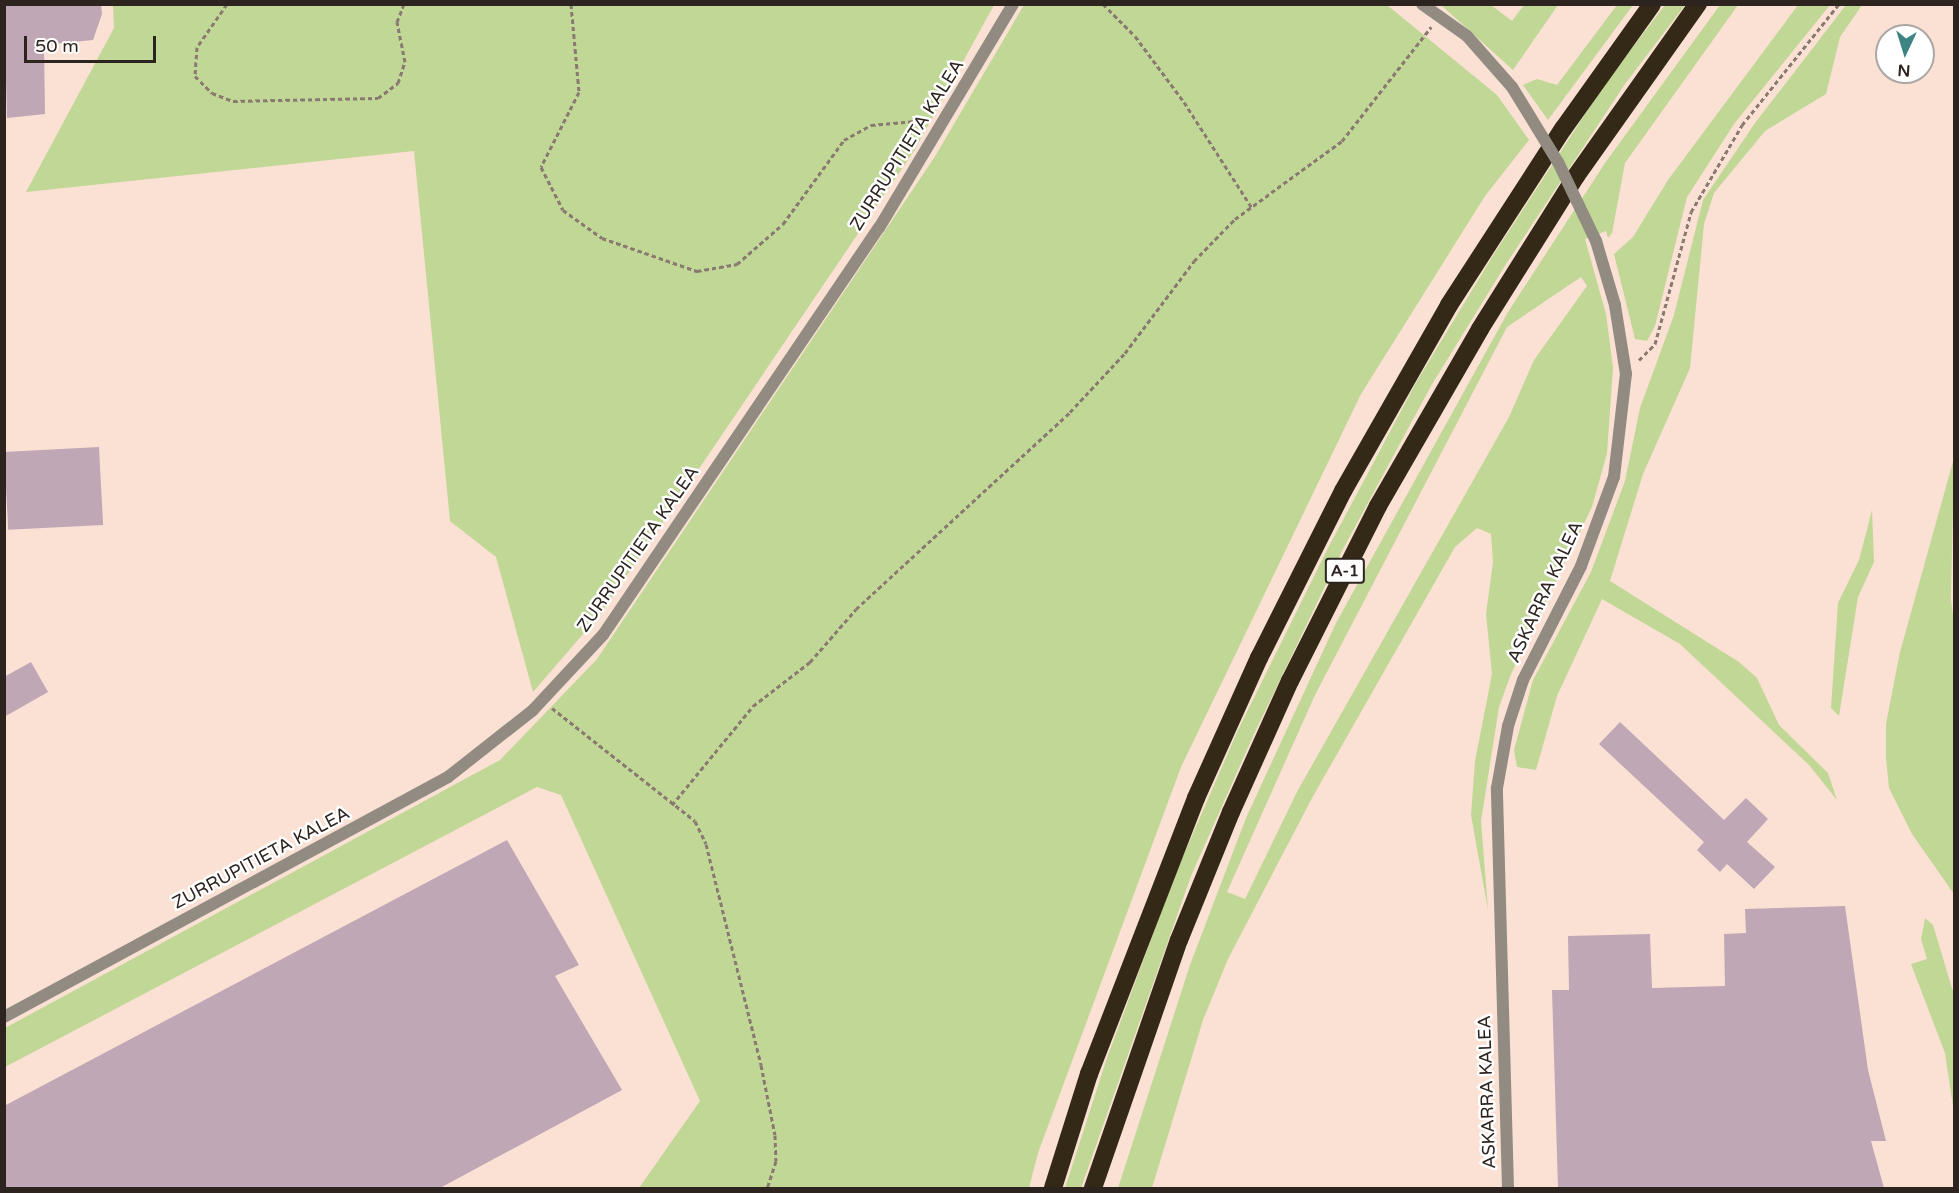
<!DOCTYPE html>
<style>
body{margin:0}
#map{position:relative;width:1959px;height:1193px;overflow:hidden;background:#fbe0d4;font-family:"Varela Round",sans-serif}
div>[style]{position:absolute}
.green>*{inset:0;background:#c0d796}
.building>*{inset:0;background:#bfa7b6;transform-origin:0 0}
.path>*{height:3px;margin-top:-1.5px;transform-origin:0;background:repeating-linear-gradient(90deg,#8a7971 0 4.5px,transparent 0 7.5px)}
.minor>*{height:12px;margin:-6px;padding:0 6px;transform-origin:6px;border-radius:6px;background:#918b82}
.motorway>*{height:18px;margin:-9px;padding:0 9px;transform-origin:9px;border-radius:9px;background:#342917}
.minor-bridge>*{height:12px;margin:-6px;padding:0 6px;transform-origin:6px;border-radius:6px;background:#918b82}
span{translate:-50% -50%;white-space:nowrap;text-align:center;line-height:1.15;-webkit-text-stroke:5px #fff;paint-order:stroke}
.shield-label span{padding:2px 4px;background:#fff;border:2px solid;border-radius:4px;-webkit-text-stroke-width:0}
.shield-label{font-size:16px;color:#2d241f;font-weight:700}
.street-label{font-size:18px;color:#2d241f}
.frame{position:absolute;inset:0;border:6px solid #2d241f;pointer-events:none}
.north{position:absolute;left:1875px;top:24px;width:60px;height:60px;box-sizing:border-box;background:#fff;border:2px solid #aba7a5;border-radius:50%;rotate:184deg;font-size:16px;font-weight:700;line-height:24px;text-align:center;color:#2d241f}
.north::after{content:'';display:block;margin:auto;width:21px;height:27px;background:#3d8583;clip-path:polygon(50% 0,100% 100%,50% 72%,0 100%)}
.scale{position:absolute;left:24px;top:36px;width:132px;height:27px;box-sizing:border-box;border:3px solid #2d241f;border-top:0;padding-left:8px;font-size:18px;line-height:21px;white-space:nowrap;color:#2d241f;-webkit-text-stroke:4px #fff;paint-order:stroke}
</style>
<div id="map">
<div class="green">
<i style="clip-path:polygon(113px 5px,113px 4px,994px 5px,914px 151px,602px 612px,533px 692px,496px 557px,450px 521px,414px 151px,26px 192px,114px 28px)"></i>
<i style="clip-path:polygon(1024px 5px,1387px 5px,1497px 95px,1529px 140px,1485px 196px,1361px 394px,1181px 767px,1038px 1153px,1029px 1188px,639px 1188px,700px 1101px,561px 795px,537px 787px,5px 1067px,5px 1028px,500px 760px,597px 659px,934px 158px)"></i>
<i style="clip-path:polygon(1441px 5px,1491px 5px,1512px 21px,1524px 5px,1558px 5px,1513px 70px)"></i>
<i style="clip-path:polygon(1617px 5px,1633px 5px,1548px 120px,1523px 85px,1537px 79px,1557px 85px)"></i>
<i style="clip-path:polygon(1665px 5px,1685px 5px,1625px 84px,1506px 264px,1431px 386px,1342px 551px,1254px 734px,1191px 876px,1081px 1188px,1065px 1188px,1107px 1058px,1175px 875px,1238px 730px,1328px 548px,1417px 381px,1494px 254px,1606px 82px)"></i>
<i style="clip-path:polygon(evenodd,1720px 5px,1738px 5px,1625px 163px,1612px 233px,1608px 238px,1606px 231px,1585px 239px,1606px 314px,1613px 368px,1607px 453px,1592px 507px,1511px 674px,1499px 707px,1481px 821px,1488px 910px,1471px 815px,1475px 761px,1492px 674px,1486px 614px,1493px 562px,1491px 534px,1477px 528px,1455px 547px,1312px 798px,1228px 959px,1203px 1020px,1152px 1188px,1118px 1188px,1190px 965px,1246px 818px,1336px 623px,1508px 312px,1605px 163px,1720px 5px,1581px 277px,1587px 286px,1534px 360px,1509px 417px,1298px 790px,1245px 899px,1227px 892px,1315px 695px,1507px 327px,1581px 277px)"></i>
<i style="clip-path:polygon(1798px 5px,1830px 5px,1734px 124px,1687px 197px,1655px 326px,1647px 341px,1635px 339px,1614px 254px,1633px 237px,1668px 180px)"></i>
<i style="clip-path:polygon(1846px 5px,1862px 5px,1840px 37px,1826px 94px,1765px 131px,1714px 193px,1704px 224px,1690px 368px,1643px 474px,1610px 581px,1739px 662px,1757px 678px,1779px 725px,1828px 773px,1837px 800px,1809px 765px,1680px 644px,1602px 599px,1557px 696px,1536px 770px,1517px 767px,1514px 750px,1533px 680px,1591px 572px,1625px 481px,1640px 408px,1674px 315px,1703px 200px,1755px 123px)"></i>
<i style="clip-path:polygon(1954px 458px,1951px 599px,1954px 625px,1954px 894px,1912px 834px,1889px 788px,1886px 758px,1886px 724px,1900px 652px)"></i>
<i style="clip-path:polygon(1872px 510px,1874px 562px,1858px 597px,1839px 716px,1831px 708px,1838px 603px,1859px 560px)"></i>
<i style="clip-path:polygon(1925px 918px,1933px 925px,1954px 995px,1954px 1113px,1945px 1053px,1911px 964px,1927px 959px,1921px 939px)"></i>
</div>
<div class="building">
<i style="clip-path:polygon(4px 4px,101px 4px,102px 14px,93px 40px,44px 45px,45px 114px,7px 118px)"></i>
<i style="left:99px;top:447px;width:78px;height:95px;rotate:87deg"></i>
<i style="clip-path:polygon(31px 662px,48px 692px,4px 717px,4px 677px)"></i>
<i style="clip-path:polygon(1620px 722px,1724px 820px,1746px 798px,1768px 819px,1747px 842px,1775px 867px,1754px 889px,1727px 864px,1720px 872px,1697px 850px,1704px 842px,1599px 744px)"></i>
<i style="clip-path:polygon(507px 840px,579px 965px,555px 976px,622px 1090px,440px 1188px,4px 1188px,4px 1106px)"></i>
<i style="clip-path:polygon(1845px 906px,1868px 1070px,1886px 1141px,1871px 1141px,1884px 1188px,1558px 1188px,1552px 990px,1569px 990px,1568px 936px,1650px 934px,1652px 988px,1725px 986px,1724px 934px,1746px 933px,1745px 909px)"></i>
</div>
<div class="path">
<i style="left:227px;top:4px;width:52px;rotate:124.9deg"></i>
<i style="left:197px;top:47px;width:29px;rotate:94deg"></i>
<i style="left:195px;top:76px;width:24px;rotate:45deg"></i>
<i style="left:212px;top:93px;width:22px;rotate:21deg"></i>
<i style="left:233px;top:101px;width:145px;rotate:-1.2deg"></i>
<i style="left:378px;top:98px;width:25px;rotate:-37deg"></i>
<i style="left:398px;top:83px;width:22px;rotate:-72deg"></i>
<i style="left:405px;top:62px;width:41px;rotate:-101.3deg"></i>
<i style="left:397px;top:22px;width:19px;rotate:-69deg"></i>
<i style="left:571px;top:4px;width:88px;rotate:84.8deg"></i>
<i style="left:579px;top:92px;width:84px;rotate:116.9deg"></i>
<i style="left:541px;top:167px;width:48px;rotate:62.9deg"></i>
<i style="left:563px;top:210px;width:48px;rotate:35.7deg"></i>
<i style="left:602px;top:238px;width:101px;rotate:19.2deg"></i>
<i style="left:697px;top:271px;width:41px;rotate:-9.9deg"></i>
<i style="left:737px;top:264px;width:61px;rotate:-41deg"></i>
<i style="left:783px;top:224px;width:104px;rotate:-54deg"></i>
<i style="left:844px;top:140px;width:31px;rotate:-29deg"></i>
<i style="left:871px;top:125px;width:56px;rotate:-5.1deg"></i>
<i style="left:1103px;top:4px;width:45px;rotate:45deg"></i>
<i style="left:1135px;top:36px;width:82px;rotate:53.4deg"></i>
<i style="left:1184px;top:102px;width:126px;rotate:57.3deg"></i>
<i style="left:1639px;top:360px;width:23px;rotate:-45deg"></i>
<i style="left:1655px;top:344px;width:137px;rotate:-74.7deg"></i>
<i style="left:1691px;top:212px;width:101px;rotate:-59.6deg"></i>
<i style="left:1742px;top:125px;width:155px;rotate:-51.3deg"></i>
<i style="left:552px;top:708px;width:182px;rotate:38.3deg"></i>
<i style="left:695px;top:821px;width:25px;rotate:64deg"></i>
<i style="left:706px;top:844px;width:228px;rotate:76deg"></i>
<i style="left:761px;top:1065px;width:71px;rotate:78.7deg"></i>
<i style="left:775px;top:1135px;width:26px;rotate:88deg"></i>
<i style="left:776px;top:1161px;width:28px;rotate:108deg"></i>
<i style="left:672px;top:805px;width:128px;rotate:-50.7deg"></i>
<i style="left:753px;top:706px;width:72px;rotate:-37.7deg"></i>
<i style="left:810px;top:662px;width:70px;rotate:-49deg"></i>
<i style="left:856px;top:609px;width:291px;rotate:-42.6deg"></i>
<i style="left:1070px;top:412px;width:81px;rotate:-47deg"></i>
<i style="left:1125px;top:353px;width:115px;rotate:-53.1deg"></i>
<i style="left:1194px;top:261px;width:59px;rotate:-45.7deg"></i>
<i style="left:1235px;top:219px;width:132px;rotate:-36.1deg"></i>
<i style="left:1342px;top:141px;width:145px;rotate:-52deg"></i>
</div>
<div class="minor">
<i style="left:1422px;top:4px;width:55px;rotate:35.4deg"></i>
<i style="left:1467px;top:36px;width:68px;rotate:48.6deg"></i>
<i style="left:4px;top:1017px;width:505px;rotate:-28.39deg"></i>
<i style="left:448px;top:777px;width:108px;rotate:-38.2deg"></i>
<i style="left:533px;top:710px;width:103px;rotate:-47deg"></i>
<i style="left:603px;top:635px;width:492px;rotate:-55.9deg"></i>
<i style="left:879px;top:228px;width:261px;rotate:-59.1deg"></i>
<i style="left:1508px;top:1188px;width:400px;rotate:-91.6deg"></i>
<i style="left:1497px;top:788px;width:63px;rotate:-79.9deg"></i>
<i style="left:1508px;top:726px;width:48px;rotate:-71.9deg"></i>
<i style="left:1523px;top:680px;width:128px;rotate:-63deg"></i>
<i style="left:1581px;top:566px;width:95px;rotate:-69.7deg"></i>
<i style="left:1614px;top:477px;width:104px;rotate:-83.4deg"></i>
<i style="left:1626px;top:374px;width:70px;rotate:-99.1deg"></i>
<i style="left:1615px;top:305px;width:67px;rotate:-106.5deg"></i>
</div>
<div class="motorway">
<i style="left:1053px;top:1188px;width:120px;rotate:-72.5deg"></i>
<i style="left:1089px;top:1074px;width:296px;rotate:-68.8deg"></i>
<i style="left:1196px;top:798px;width:154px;rotate:-65.8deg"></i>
<i style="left:1259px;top:658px;width:187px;rotate:-63.3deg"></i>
<i style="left:1343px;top:491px;width:214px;rotate:-60.3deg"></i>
<i style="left:1449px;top:305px;width:210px;rotate:-57.1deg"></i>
<i style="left:1563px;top:129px;width:153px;rotate:-54.5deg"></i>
<i style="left:1093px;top:1188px;width:262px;rotate:-70.9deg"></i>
<i style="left:1179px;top:940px;width:138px;rotate:-67.9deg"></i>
<i style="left:1231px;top:812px;width:144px;rotate:-65.8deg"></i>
<i style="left:1290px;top:681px;width:196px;rotate:-63.3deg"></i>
<i style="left:1378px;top:506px;width:204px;rotate:-60deg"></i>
<i style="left:1480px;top:329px;width:181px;rotate:-57.9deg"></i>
<i style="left:1576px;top:176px;width:211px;rotate:-54.7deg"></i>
</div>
<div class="minor-bridge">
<i style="left:1512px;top:87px;width:88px;rotate:58.5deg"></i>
<i style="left:1558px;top:162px;width:88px;rotate:64.3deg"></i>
</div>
<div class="shield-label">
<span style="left:1345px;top:571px">A-1</span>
</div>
<div class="street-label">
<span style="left:907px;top:145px;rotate:-58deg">ZURRUPITIETA KALEA</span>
<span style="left:638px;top:549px;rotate:-55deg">ZURRUPITIETA KALEA</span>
<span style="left:1545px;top:592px;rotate:-65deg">ASKARRA KALEA</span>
<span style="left:261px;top:858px;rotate:-28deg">ZURRUPITIETA KALEA</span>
<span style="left:1487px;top:1092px;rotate:-92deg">ASKARRA KALEA</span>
</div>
<div class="frame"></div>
<div class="north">N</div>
<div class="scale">50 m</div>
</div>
